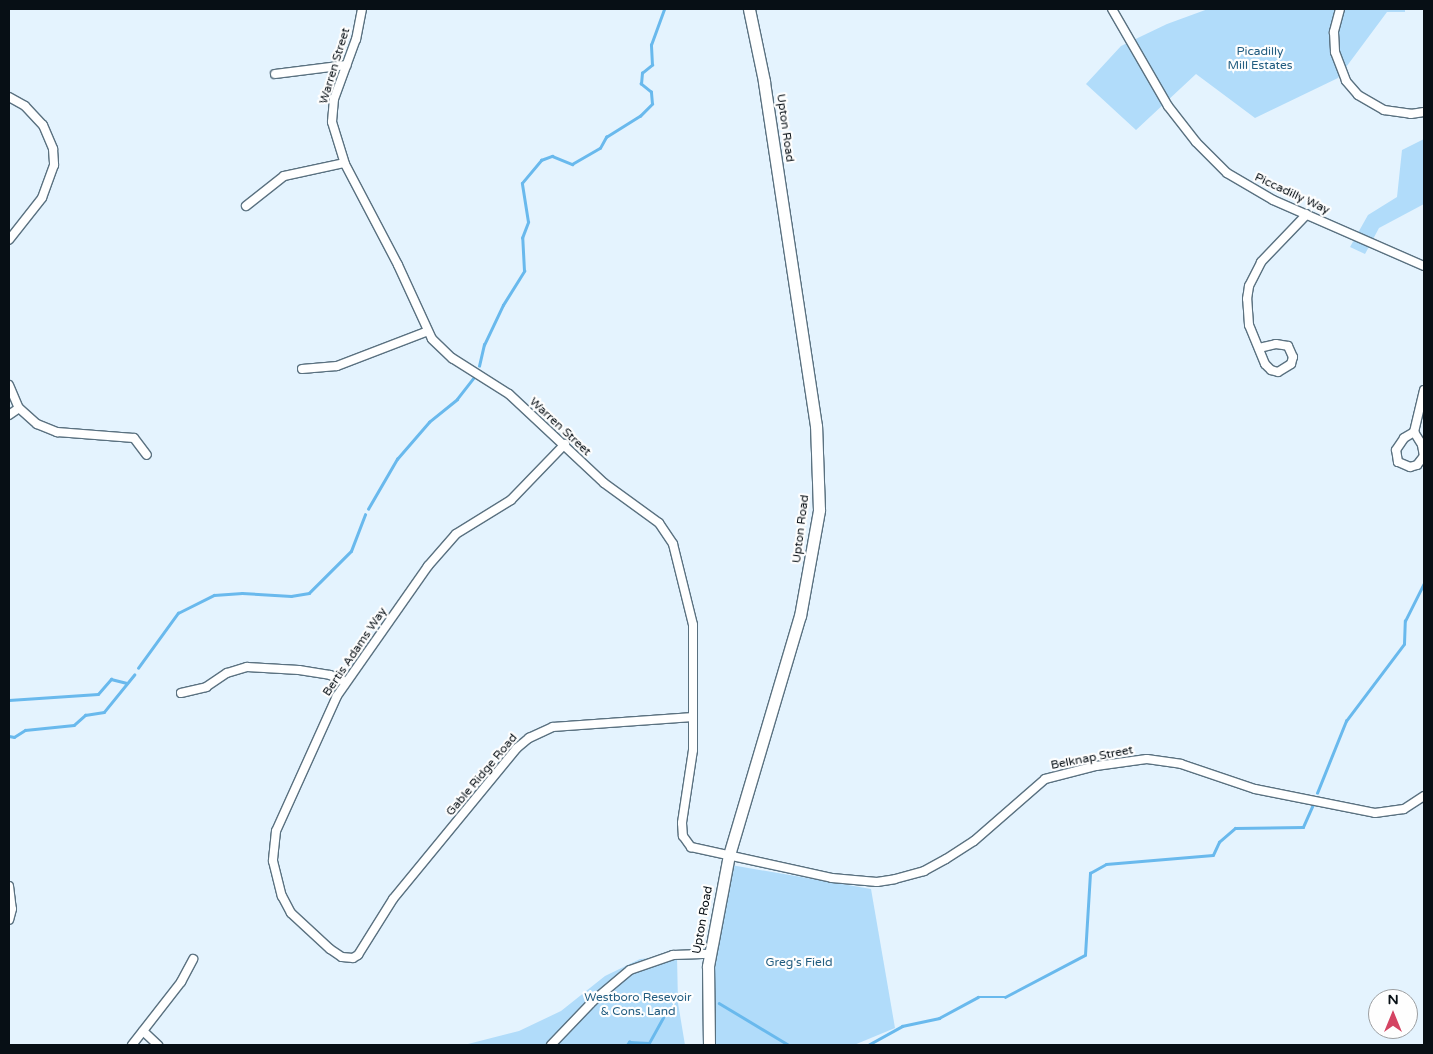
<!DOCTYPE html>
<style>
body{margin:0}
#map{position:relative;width:1433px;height:1054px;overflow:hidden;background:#e4f3fe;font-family:"Varela Round",sans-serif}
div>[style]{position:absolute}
.green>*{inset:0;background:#b1dcfa}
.stream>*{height:2.5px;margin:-1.25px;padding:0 1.25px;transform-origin:1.25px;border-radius:1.25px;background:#69b9ed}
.roads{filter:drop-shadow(1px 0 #5a7180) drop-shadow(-1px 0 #5a7180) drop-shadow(0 1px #5a7180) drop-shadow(0 -1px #5a7180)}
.minor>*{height:8px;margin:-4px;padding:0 4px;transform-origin:4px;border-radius:4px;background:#fff}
.secondary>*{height:11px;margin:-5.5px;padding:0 5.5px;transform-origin:5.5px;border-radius:5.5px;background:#fff}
span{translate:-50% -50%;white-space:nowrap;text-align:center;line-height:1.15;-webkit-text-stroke:4.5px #fefefe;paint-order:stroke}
.park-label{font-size:12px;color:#225d80}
.street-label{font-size:12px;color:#070f15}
.frame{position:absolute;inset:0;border:10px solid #070f15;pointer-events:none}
.north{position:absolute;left:1368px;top:989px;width:50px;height:50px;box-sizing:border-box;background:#fefefe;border:1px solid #9b9ea1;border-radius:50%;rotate:0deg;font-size:14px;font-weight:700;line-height:20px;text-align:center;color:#070f15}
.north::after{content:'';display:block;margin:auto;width:18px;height:22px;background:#d44463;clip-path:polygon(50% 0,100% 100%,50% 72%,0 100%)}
</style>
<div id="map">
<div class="green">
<i style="clip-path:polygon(1208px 9px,1405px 9px,1405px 12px,1387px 12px,1338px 78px,1255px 118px,1196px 74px,1136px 130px,1086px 84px,1121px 46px,1167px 24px)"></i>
<i style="clip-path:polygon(1424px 139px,1424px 204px,1379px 228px,1365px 254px,1350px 247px,1368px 215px,1397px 197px,1402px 150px)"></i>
<i style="clip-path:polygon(731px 865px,871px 889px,895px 1028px,854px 1045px,716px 1045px,713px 991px,718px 939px)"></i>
<i style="clip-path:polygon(677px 956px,678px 1003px,685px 1045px,464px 1045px,519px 1031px,561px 1011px,605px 976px,640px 959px)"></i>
</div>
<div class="stream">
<i style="left:479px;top:366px;width:22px;rotate:-77deg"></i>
<i style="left:484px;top:345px;width:44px;rotate:-64.6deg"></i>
<i style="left:503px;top:305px;width:40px;rotate:-58deg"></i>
<i style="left:524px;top:271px;width:33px;rotate:-93deg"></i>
<i style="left:522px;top:238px;width:17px;rotate:-69deg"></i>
<i style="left:528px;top:222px;width:39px;rotate:-99deg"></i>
<i style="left:522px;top:183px;width:30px;rotate:-50deg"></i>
<i style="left:541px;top:160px;width:12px;rotate:-20deg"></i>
<i style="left:552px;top:156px;width:22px;rotate:22deg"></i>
<i style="left:572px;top:164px;width:32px;rotate:-30deg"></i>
<i style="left:600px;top:148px;width:13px;rotate:-61deg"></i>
<i style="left:606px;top:137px;width:40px;rotate:-32deg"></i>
<i style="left:640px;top:116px;width:17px;rotate:-45deg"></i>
<i style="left:652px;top:104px;width:12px;rotate:-95deg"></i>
<i style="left:651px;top:92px;width:13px;rotate:-141deg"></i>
<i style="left:641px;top:84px;width:11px;rotate:-85deg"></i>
<i style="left:642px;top:73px;width:13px;rotate:-39deg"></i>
<i style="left:652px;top:65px;width:20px;rotate:-93deg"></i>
<i style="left:651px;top:45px;width:38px;rotate:-70deg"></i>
<i style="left:368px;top:509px;width:58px;rotate:-59.9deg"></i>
<i style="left:397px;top:459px;width:49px;rotate:-49.1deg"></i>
<i style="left:429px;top:422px;width:36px;rotate:-39deg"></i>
<i style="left:457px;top:399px;width:28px;rotate:-52deg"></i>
<i style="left:138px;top:668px;width:68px;rotate:-54deg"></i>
<i style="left:178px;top:613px;width:40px;rotate:-26.6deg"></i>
<i style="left:214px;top:595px;width:28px;rotate:-4deg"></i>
<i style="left:242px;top:593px;width:49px;rotate:3.5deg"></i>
<i style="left:291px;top:596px;width:18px;rotate:-9deg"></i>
<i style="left:309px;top:593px;width:59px;rotate:-45deg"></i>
<i style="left:351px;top:551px;width:39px;rotate:-69deg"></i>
<i style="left:9px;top:700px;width:89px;rotate:-3.9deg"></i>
<i style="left:98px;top:694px;width:20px;rotate:-49deg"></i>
<i style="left:111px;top:679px;width:16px;rotate:14deg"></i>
<i style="left:9px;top:736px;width:5px;rotate:11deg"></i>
<i style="left:14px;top:737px;width:13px;rotate:-32deg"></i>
<i style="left:25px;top:730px;width:49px;rotate:-5.8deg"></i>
<i style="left:74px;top:725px;width:15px;rotate:-42deg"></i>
<i style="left:85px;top:715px;width:19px;rotate:-9deg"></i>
<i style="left:104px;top:712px;width:48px;rotate:-51deg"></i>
<i style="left:1317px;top:793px;width:78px;rotate:-68.1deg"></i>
<i style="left:1346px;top:721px;width:96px;rotate:-53deg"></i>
<i style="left:1404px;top:644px;width:23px;rotate:-88deg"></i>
<i style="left:1405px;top:621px;width:42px;rotate:-63.4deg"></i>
<i style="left:719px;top:1003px;width:82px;rotate:31deg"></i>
<i style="left:627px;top:1045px;width:4px;rotate:-56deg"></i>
<i style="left:629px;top:1042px;width:20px;rotate:3deg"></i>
<i style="left:649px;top:1043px;width:29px;rotate:-61deg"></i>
<i style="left:868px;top:1045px;width:39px;rotate:-29deg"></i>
<i style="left:902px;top:1026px;width:38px;rotate:-12deg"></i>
<i style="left:939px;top:1018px;width:44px;rotate:-28.3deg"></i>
<i style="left:978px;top:997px;width:27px"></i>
<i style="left:1005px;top:997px;width:90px;rotate:-27.7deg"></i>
<i style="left:1085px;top:955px;width:82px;rotate:-86.5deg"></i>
<i style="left:1090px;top:873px;width:18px;rotate:-29deg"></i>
<i style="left:1106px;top:864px;width:107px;rotate:-4.8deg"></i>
<i style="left:1213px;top:855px;width:14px;rotate:-65deg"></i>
<i style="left:1219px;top:842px;width:21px;rotate:-41deg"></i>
<i style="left:1235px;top:828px;width:68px;rotate:-0.8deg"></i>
<i style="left:1303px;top:827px;width:24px;rotate:-66deg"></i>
</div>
<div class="roads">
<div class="minor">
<i style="left:362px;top:9px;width:31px;rotate:101deg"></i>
<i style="left:356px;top:39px;width:64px;rotate:110.1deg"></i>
<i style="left:334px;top:99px;width:23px;rotate:95deg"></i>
<i style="left:332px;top:122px;width:44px;rotate:72.8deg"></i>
<i style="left:345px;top:164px;width:114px;rotate:62.3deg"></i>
<i style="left:398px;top:265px;width:81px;rotate:65.3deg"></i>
<i style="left:432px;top:339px;width:28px;rotate:44deg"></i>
<i style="left:452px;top:358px;width:67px;rotate:32.3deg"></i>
<i style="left:509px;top:394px;width:130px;rotate:43.1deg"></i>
<i style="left:604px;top:483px;width:68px;rotate:36deg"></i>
<i style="left:659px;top:523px;width:25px;rotate:56deg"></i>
<i style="left:673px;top:544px;width:83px;rotate:76.1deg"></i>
<i style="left:693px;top:625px;width:125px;rotate:90deg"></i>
<i style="left:693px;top:750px;width:74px;rotate:98.6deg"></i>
<i style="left:682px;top:823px;width:13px;rotate:86deg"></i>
<i style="left:683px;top:836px;width:14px;rotate:54deg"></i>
<i style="left:691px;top:847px;width:144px;rotate:12.4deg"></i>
<i style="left:832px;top:878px;width:45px;rotate:5.1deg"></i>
<i style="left:877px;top:882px;width:18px;rotate:-9deg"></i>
<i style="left:895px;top:879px;width:30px;rotate:-15deg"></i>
<i style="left:924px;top:871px;width:25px;rotate:-29deg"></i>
<i style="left:946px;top:859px;width:33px;rotate:-33deg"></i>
<i style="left:974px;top:841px;width:94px;rotate:-41.1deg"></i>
<i style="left:1045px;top:779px;width:53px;rotate:-14.3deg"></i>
<i style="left:1096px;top:766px;width:51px;rotate:-7.8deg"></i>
<i style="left:1147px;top:759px;width:34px;rotate:8deg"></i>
<i style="left:1181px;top:764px;width:78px;rotate:18.7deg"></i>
<i style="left:1255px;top:789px;width:122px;rotate:11.3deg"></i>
<i style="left:1375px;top:813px;width:29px;rotate:-8deg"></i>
<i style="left:1404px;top:809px;width:24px;rotate:-33deg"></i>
<i style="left:1112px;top:9px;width:112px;rotate:60deg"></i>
<i style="left:1168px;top:106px;width:46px;rotate:52.1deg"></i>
<i style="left:1196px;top:142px;width:44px;rotate:45deg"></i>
<i style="left:1227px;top:173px;width:53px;rotate:30.4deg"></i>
<i style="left:1273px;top:200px;width:165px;rotate:23.6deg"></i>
<i style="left:1340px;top:9px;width:24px;rotate:105deg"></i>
<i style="left:1334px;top:32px;width:20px;rotate:87deg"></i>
<i style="left:1335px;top:52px;width:31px;rotate:69deg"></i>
<i style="left:1346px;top:81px;width:18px;rotate:49deg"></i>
<i style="left:1358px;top:95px;width:30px;rotate:30deg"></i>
<i style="left:1384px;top:110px;width:27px;rotate:8deg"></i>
<i style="left:1411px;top:114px;width:13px;rotate:-9deg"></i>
<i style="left:275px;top:74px;width:72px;rotate:-7.2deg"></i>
<i style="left:9px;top:97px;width:18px;rotate:29deg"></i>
<i style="left:25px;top:106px;width:26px;rotate:47deg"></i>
<i style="left:43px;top:125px;width:26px;rotate:67deg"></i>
<i style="left:53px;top:149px;width:16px;rotate:86deg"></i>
<i style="left:54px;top:165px;width:35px;rotate:110deg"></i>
<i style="left:42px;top:198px;width:53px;rotate:128.2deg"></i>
<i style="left:246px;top:206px;width:48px;rotate:-38.3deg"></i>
<i style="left:284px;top:176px;width:61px;rotate:-12.2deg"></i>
<i style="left:1259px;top:348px;width:17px;rotate:-13deg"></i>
<i style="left:1276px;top:344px;width:12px;rotate:9deg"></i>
<i style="left:1288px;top:346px;width:12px;rotate:66deg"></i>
<i style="left:1293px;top:357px;width:7px;rotate:106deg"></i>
<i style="left:1291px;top:364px;width:15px;rotate:148deg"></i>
<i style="left:1278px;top:372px;width:7px;rotate:-164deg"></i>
<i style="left:1271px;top:370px;width:8px;rotate:-135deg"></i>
<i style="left:1265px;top:364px;width:42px;rotate:-112.3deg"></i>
<i style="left:1249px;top:325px;width:26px;rotate:-94deg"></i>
<i style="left:1247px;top:299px;width:13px;rotate:-81deg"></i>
<i style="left:1249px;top:286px;width:27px;rotate:-63deg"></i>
<i style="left:1261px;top:262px;width:66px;rotate:-46.2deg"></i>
<i style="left:302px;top:369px;width:35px;rotate:-5deg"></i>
<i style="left:337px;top:366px;width:97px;rotate:-21deg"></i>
<i style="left:9px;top:385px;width:25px;rotate:67deg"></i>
<i style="left:19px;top:408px;width:24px;rotate:42deg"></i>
<i style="left:37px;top:424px;width:22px;rotate:22deg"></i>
<i style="left:57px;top:432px;width:77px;rotate:4.5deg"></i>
<i style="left:134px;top:438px;width:21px;rotate:53deg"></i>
<i style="left:9px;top:415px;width:12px;rotate:-35deg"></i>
<i style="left:1414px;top:432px;width:15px;rotate:58deg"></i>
<i style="left:1422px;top:445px;width:11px;rotate:80deg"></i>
<i style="left:1424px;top:456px;width:11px;rotate:128deg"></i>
<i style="left:1417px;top:465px;width:7px;rotate:164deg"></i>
<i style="left:1410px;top:467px;width:13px;rotate:-157deg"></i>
<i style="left:1398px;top:462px;width:12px;rotate:-99deg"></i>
<i style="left:1396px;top:450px;width:14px;rotate:-56deg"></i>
<i style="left:1404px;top:438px;width:12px;rotate:-31deg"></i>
<i style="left:1414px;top:432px;width:43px;rotate:-76.6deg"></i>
<i style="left:565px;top:444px;width:78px;rotate:134deg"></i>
<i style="left:511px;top:500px;width:65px;rotate:148.3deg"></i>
<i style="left:456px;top:534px;width:43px;rotate:131.2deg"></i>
<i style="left:428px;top:566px;width:159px;rotate:125deg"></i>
<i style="left:337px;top:696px;width:148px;rotate:114.3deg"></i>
<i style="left:276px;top:831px;width:30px;rotate:96deg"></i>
<i style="left:273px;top:861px;width:36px;rotate:76deg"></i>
<i style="left:282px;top:896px;width:19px;rotate:62deg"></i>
<i style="left:291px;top:913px;width:53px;rotate:42.7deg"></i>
<i style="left:330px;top:949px;width:14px;rotate:34deg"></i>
<i style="left:342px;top:957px;width:11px;rotate:5deg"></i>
<i style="left:353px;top:958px;width:6px;rotate:-31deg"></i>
<i style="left:358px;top:955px;width:66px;rotate:-58deg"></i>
<i style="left:393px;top:899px;width:195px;rotate:-50.6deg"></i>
<i style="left:517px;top:748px;width:16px;rotate:-40deg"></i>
<i style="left:529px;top:738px;width:26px;rotate:-25deg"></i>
<i style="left:553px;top:727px;width:140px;rotate:-4.1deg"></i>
<i style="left:181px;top:693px;width:26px;rotate:-13deg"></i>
<i style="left:206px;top:687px;width:25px;rotate:-34deg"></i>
<i style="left:227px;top:673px;width:21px;rotate:-17deg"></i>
<i style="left:247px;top:667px;width:52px;rotate:3.3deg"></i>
<i style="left:299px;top:670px;width:31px;rotate:9deg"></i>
<i style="left:330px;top:675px;width:17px;rotate:24deg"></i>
<i style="left:9px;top:886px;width:23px;rotate:83deg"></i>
<i style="left:12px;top:909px;width:11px;rotate:105deg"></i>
<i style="left:143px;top:1031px;width:21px;rotate:43deg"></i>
<i style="left:132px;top:1045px;width:80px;rotate:-52.1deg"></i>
<i style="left:181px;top:982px;width:26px;rotate:-62deg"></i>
<i style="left:551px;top:1045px;width:61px;rotate:-46.3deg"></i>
<i style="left:593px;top:1001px;width:48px;rotate:-40deg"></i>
<i style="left:630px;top:970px;width:46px;rotate:-19.2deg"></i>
<i style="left:673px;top:955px;width:37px;rotate:-2deg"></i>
</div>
<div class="secondary">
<i style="left:709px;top:1045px;width:79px;rotate:-90.7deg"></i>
<i style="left:708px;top:966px;width:113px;rotate:-79.3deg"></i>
<i style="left:729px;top:855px;width:249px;rotate:-73.5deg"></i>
<i style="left:800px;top:616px;width:108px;rotate:-79.8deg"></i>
<i style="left:819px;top:510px;width:84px;rotate:-92deg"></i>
<i style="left:816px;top:426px;width:349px;rotate:-98.6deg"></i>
<i style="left:764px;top:81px;width:74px;rotate:-101.8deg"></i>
</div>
</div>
<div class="park-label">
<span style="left:1260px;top:59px">Picadilly<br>Mill Estates</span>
<span style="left:799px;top:963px">Greg's Field</span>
<span style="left:638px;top:1005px">Westboro Resevoir<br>&amp; Cons. Land</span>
</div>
<div class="street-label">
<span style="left:335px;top:66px;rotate:-73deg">Warren Street</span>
<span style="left:785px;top:128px;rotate:82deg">Upton Road</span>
<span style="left:1292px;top:194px;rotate:25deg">Piccadilly Way</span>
<span style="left:560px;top:427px;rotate:43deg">Warren Street</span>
<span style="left:801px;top:529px;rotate:-83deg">Upton Road</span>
<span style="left:355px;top:652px;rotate:-56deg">Bertis Adams Way</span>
<span style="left:1092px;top:758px;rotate:-11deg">Belknap Street</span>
<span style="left:482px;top:775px;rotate:-50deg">Gable Ridge Road</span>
<span style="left:703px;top:920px;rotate:-80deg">Upton Road</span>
</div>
<div class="frame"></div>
<div class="north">N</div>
</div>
